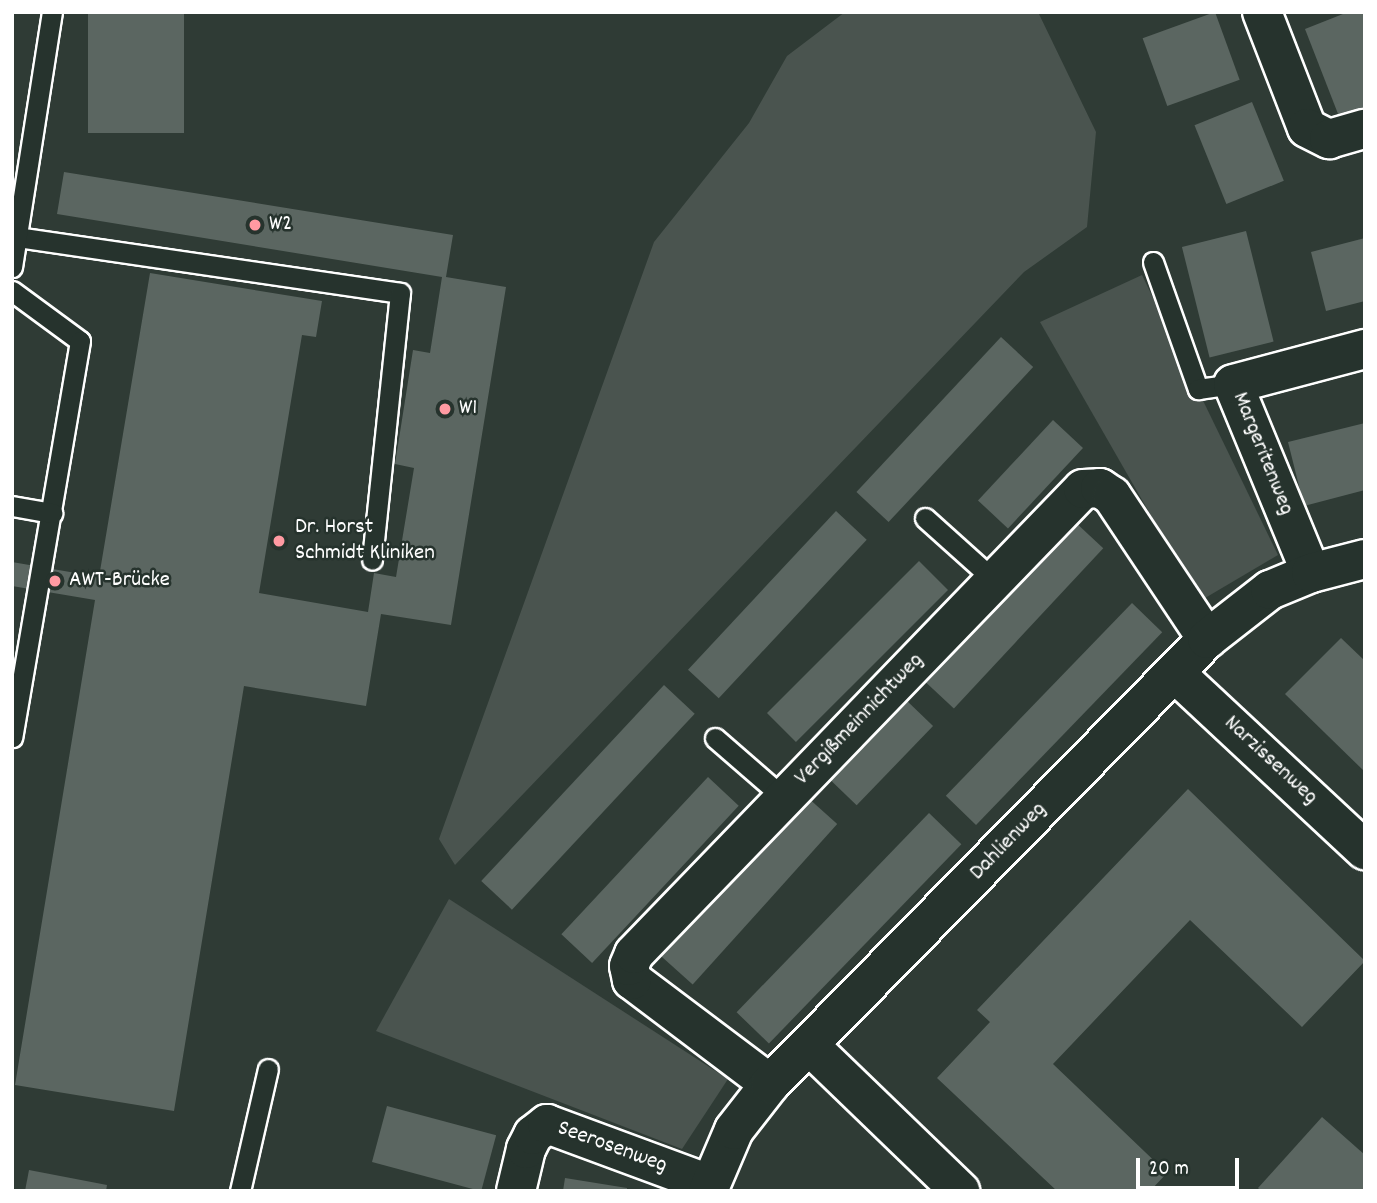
<!DOCTYPE html>
<meta charset="utf-8">
<style>
body{margin:0}
#map{position:relative;width:1377px;height:1203px;overflow:hidden;background:#2f3b35;font-family:Dekko,sans-serif}
div>[style]{position:absolute}
.green>*{inset:0;background:#4a544f}
.building>*{inset:0;background:#5b6661;transform-origin:0 0}
.roads{filter:drop-shadow(2px 0 #fff) drop-shadow(-2px 0 #fff) drop-shadow(0 2px #fff) drop-shadow(0 -2px #fff)}
.lane>*{height:19px;margin:-9.5px;padding:0 9.5px;transform-origin:9.5px;border-radius:9.5px;background:#26332d}
.street>*{height:38px;margin:-19px;padding:0 19px;transform-origin:19px;border-radius:19px;background:#26332d}
.dots>*{width:19px;height:19px;translate:-50% -50%;box-sizing:border-box;border:4px solid #26332d;border-radius:50%}
span{translate:-50% -50%;white-space:nowrap;text-align:center;line-height:1.15;-webkit-text-stroke:5px #26332d;paint-order:stroke}
.poi-label{font-size:23px;color:#fff}
.left{translate:0 -50%;text-align:left}
.street-label{font-size:23px;color:#fff}
.frame{position:absolute;inset:0;border:14px solid #fff;pointer-events:none}
.scale{position:absolute;left:1136px;top:1158px;width:103px;height:32px;box-sizing:border-box;border:4px solid #fff;border-top:0;padding-left:9px;font-size:21px;line-height:24px;white-space:nowrap;color:#fff;-webkit-text-stroke:5px #26332d;paint-order:stroke}
</style>
<div id="map">
<div class="green">
<i style="clip-path:polygon(845px 12px,1038px 12px,1096px 132px,1087px 227px,1024px 272px,455px 865px,439px 839px,654px 242px,749px 123px,787px 56px)"></i>
<i style="clip-path:polygon(1142px 275px,1278px 555px,1200px 601px,1040px 322px)"></i>
<i style="clip-path:polygon(449px 899px,728px 1079px,682px 1149px,376px 1031px)"></i>
</div>
<div class="building">
<i style="left:88px;top:12px;width:96px;height:121px"></i>
<i style="left:1215px;top:12px;width:72px;height:77px;rotate:70deg"></i>
<i style="clip-path:polygon(1348px 12px,1365px 12px,1365px 109px,1340px 119px,1305px 29px)"></i>
<i style="left:1252px;top:102px;width:85px;height:62px;rotate:68deg"></i>
<i style="clip-path:polygon(64px 172px,453px 235px,446px 277px,506px 287px,451px 625px,381px 614px,366px 706px,244px 686px,174px 1111px,15px 1085px,95px 600px,12px 586px,12px 562px,99px 577px,150px 273px,322px 301px,316px 337px,302px 335px,259px 593px,368px 612px,374px 573px,396px 577px,414px 468px,395px 464px,413px 350px,430px 353px,442px 277px,57px 214px)"></i>
<i style="left:1246px;top:231px;width:114px;height:66px;rotate:76deg"></i>
<i style="clip-path:polygon(1365px 238px,1365px 301px,1326px 311px,1311px 252px)"></i>
<i style="left:1001px;top:337px;width:44px;height:212px;rotate:43deg"></i>
<i style="left:1053px;top:420px;width:41px;height:110px;rotate:43deg"></i>
<i style="clip-path:polygon(1365px 423px,1365px 490px,1304px 506px,1288px 442px)"></i>
<i style="left:836px;top:511px;width:42px;height:217px;rotate:43deg"></i>
<i style="left:1074px;top:521px;width:40px;height:219px;rotate:43deg"></i>
<i style="left:919px;top:561px;width:41px;height:215px;rotate:45deg"></i>
<i style="left:1132px;top:603px;width:42px;height:268px;rotate:44deg"></i>
<i style="clip-path:polygon(1341px 638px,1365px 661px,1365px 772px,1285px 694px)"></i>
<i style="left:664px;top:685px;width:42px;height:268px;rotate:43deg"></i>
<i style="left:905px;top:699px;width:39px;height:110px;rotate:44deg"></i>
<i style="left:708px;top:777px;width:42px;height:215px;rotate:43deg"></i>
<i style="clip-path:polygon(1188px 789px,1365px 961px,1302px 1027px,1190px 920px,1053px 1064px,1167px 1173px,1150px 1191px,1057px 1191px,937px 1078px,990px 1022px,977px 1010px)"></i>
<i style="left:806px;top:796px;width:42px;height:216px;rotate:42deg"></i>
<i style="left:929px;top:813px;width:45px;height:277px;rotate:44deg"></i>
<i style="left:387px;top:1106px;width:113px;height:58px;rotate:15deg"></i>
<i style="clip-path:polygon(1322px 1117px,1365px 1155px,1365px 1191px,1261px 1191px,1258px 1188px)"></i>
<i style="clip-path:polygon(29px 1170px,107px 1185px,106px 1191px,25px 1191px)"></i>
<i style="clip-path:polygon(565px 1178px,627px 1188px,627px 1191px,563px 1191px)"></i>
</div>
<div class="roads">
<div class="lane">
<i style="left:17px;top:237px;width:387px;rotate:8.3deg"></i>
<i style="left:400px;top:293px;width:268px;rotate:96deg"></i>
<i style="left:1153px;top:262px;width:135px;rotate:70.5deg"></i>
<i style="left:1198px;top:389px;width:35px;rotate:-8deg"></i>
<i style="left:12px;top:267px;width:258px;rotate:-81.1deg"></i>
<i style="left:12px;top:291px;width:84px;rotate:36.3deg"></i>
<i style="left:80px;top:341px;width:402px;rotate:99.7deg"></i>
<i style="left:12px;top:506px;width:41px;rotate:9.9deg"></i>
<i style="left:925px;top:518px;width:93px;rotate:41.9deg"></i>
<i style="left:715px;top:738px;width:91px;rotate:41deg"></i>
<i style="left:240px;top:1191px;width:125px;rotate:-77.1deg"></i>
</div>
<div class="street">
<i style="left:1262px;top:12px;width:124px;rotate:68.8deg"></i>
<i style="left:1307px;top:128px;width:25px;rotate:27deg"></i>
<i style="left:1329px;top:139px;width:37px;rotate:-16deg"></i>
<i style="left:1311px;top:573px;width:204px;rotate:-112.4deg"></i>
<i style="left:1233px;top:384px;width:137px;rotate:-14.9deg"></i>
<i style="left:1175px;top:673px;width:260px;rotate:43deg"></i>
<i style="left:810px;top:1046px;width:209px;rotate:44deg"></i>
<i style="left:770px;top:1084px;width:173px;rotate:-143deg"></i>
<i style="left:632px;top:980px;width:14px;rotate:-102deg"></i>
<i style="left:629px;top:966px;width:13px;rotate:-67deg"></i>
<i style="left:634px;top:954px;width:646px;rotate:-46deg"></i>
<i style="left:1083px;top:489px;width:17px;rotate:-3deg"></i>
<i style="left:1100px;top:488px;width:14px;rotate:34deg"></i>
<i style="left:1112px;top:496px;width:172px;rotate:56.4deg"></i>
<i style="left:516px;top:1191px;width:43px;rotate:-76.6deg"></i>
<i style="left:526px;top:1149px;width:16px;rotate:-63deg"></i>
<i style="left:533px;top:1135px;width:18px;rotate:-38deg"></i>
<i style="left:547px;top:1124px;width:173px;rotate:20.3deg"></i>
<i style="left:708px;top:1191px;width:66px;rotate:-66.9deg"></i>
<i style="left:734px;top:1130px;width:58px;rotate:-52deg"></i>
<i style="left:770px;top:1084px;width:624px;rotate:-45.52deg"></i>
<i style="left:1207px;top:639px;width:80px;rotate:-37.9deg"></i>
<i style="left:1270px;top:590px;width:44px;rotate:-22.5deg"></i>
<i style="left:1311px;top:573px;width:56px;rotate:-14.5deg"></i>
</div>
</div>
<div class="dots">
<i style="left:255px;top:225px;background:#ff9aa2"></i>
<i style="left:445px;top:409px;background:#ff9aa2"></i>
<i style="left:279px;top:541px;background:#ff9aa2"></i>
<i style="left:55px;top:581px;background:#ff9aa2"></i>
</div>
<div class="poi-label">
<span class="left" style="left:269px;top:225px">W2</span>
<span class="left" style="left:459px;top:409px">W1</span>
<span class="left" style="left:295px;top:541px">Dr. Horst<br>Schmidt Kliniken</span>
<span class="left" style="left:69px;top:581px">AWT-Brücke</span>
</div>
<div class="street-label">
<span style="left:1262px;top:454px;rotate:68deg">Margeritenweg</span>
<span style="left:860px;top:720px;rotate:-46deg">Vergißmeinnichtweg</span>
<span style="left:1270px;top:761px;rotate:43deg">Narzissenweg</span>
<span style="left:1009px;top:842px;rotate:-46deg">Dahlienweg</span>
<span style="left:612px;top:1148px;rotate:20deg">Seerosenweg</span>
</div>
<div class="frame"></div>
<div class="scale">20 m</div>
</div>
